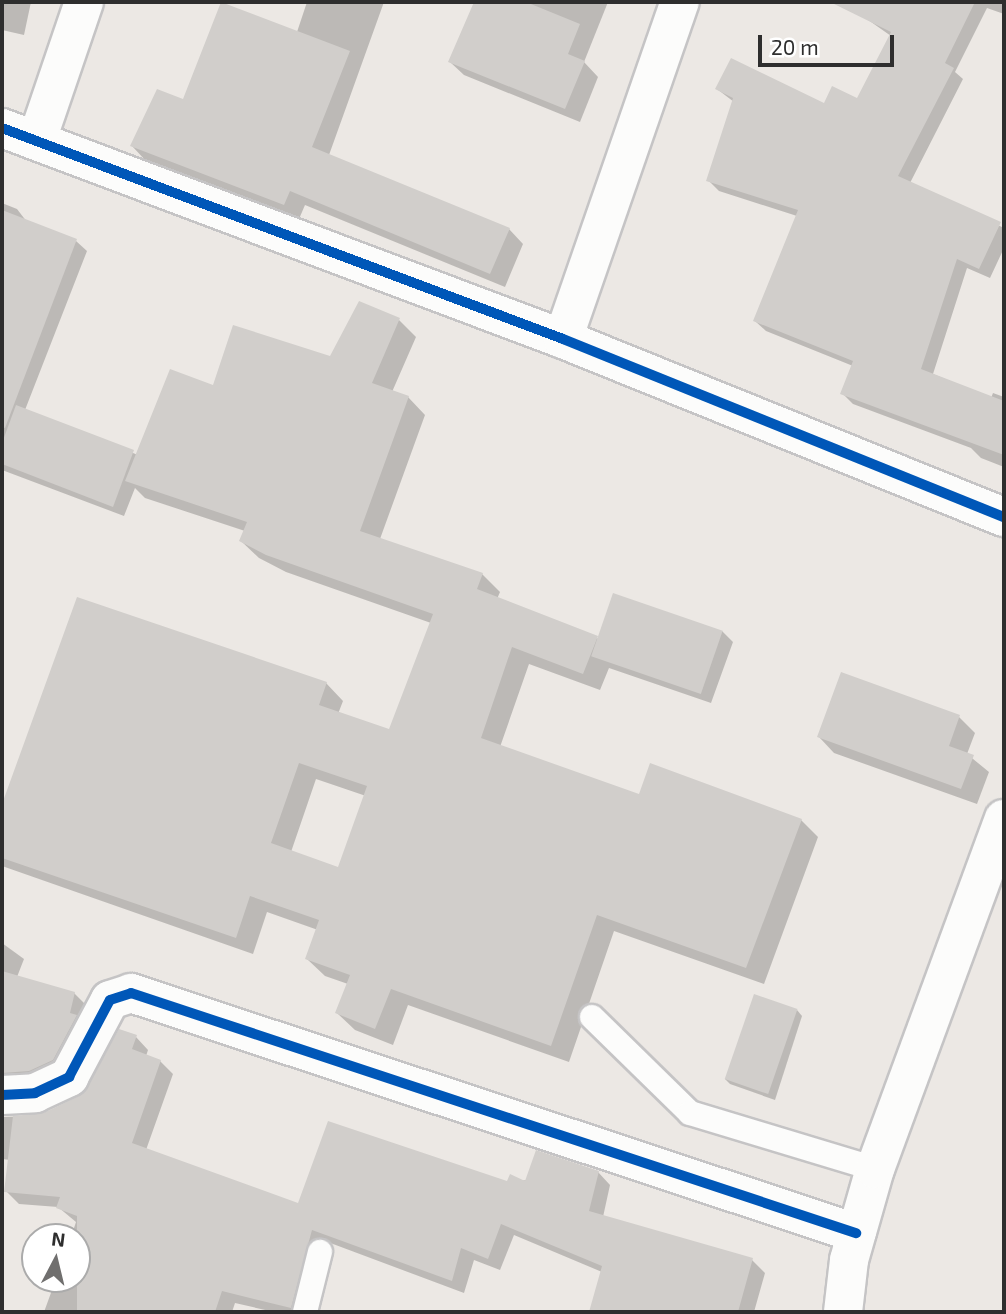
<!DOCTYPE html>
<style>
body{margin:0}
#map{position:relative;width:1006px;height:1314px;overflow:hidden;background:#ece8e4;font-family:"Exo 2",sans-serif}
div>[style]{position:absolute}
.shadow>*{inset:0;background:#0003}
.building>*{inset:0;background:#d1cecb;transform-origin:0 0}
.roads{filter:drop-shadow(2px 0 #c5c4c5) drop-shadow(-2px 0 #c5c4c5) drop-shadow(0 2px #c5c4c5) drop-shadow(0 -2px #c5c4c5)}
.lane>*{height:24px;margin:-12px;padding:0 12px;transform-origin:12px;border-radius:12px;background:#fcfcfb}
.street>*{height:38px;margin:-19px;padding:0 19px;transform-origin:19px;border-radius:19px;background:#fcfcfb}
.cycleway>*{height:10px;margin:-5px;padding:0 5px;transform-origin:5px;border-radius:5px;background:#0057b8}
span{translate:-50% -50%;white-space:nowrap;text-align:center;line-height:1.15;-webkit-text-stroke:7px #fff;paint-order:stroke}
.frame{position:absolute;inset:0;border:4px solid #2e2e2e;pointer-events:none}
.north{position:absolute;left:21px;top:1223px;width:70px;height:70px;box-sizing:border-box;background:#fff;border:2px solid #ababab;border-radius:50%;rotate:7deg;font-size:19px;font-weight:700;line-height:28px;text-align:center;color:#2e2e2e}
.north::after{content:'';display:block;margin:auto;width:24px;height:32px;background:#706f6e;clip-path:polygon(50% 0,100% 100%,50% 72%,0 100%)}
.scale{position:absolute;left:758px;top:35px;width:136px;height:32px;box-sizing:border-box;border:4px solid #2e2e2e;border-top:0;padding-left:9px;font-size:21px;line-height:24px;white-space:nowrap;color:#2e2e2e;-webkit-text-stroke:5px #fff;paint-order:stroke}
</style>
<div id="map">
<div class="shadow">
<i style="clip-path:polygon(2px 2px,31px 2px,24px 35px,2px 30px)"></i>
<i style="clip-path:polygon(307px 2px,384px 2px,329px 155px,509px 229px,523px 244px,505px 287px,305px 205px,299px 219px,146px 161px,132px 146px,184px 101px,297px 32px)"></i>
<i style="clip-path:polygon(488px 2px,608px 2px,584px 62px,598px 77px,580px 122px,464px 75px,450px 62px)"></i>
<i style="clip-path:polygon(871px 2px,1004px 2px,1004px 14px,987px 8px,955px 72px,963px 79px,910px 183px,1004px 228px,1004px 248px,990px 278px,967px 268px,933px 374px,991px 398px,993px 393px,1004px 397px,1004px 467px,981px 458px,971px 448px,853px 404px,842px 393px,853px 366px,766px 331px,755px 321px,797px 216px,719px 191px,708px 180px,734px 102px,717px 89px,825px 105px,857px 100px,891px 36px,864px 17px)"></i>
<i style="clip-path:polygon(evenodd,2px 203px,17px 209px,27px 222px,76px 241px,87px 251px,25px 410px,138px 455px,214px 387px,331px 358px,399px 320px,416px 337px,392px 392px,408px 397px,425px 415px,380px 539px,482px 574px,500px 592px,497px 599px,599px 639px,722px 631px,733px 642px,711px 703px,609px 668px,600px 690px,529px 664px,500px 747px,640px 796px,801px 820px,818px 837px,764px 984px,614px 931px,569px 1062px,408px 1005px,393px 1045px,355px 1030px,337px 1013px,348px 984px,325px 976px,307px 959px,318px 930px,267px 912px,253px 954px,2px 866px,2px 811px,79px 599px,326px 683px,343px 701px,338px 714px,390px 731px,431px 623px,286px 572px,259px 558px,241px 541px,245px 531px,145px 498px,135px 488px,124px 516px,2px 470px,2px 203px,316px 779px,366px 796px,339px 870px,291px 852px,316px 779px)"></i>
<i style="clip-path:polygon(842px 674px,959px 717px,975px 733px,967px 754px,989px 772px,977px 804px,834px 753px,819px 737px)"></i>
<i style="clip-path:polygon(2px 943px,24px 959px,17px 977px,74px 993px,87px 1006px,66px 1073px,2px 1090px)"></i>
<i style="clip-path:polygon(797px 1010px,802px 1016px,775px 1100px,730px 1084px,725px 1079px)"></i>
<i style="clip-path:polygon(136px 1037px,148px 1050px,146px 1056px,160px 1061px,173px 1074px,146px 1150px,299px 1206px,598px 1172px,610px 1185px,603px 1217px,752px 1260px,765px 1273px,754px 1312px,590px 1312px,602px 1272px,514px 1235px,500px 1270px,474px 1260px,464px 1293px,325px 1241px,305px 1312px,274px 1312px,235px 1303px,232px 1312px,44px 1312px,56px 1279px,77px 1279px,77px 1237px,71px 1237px,76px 1222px,58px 1207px,19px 1204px,6px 1191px,10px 1160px,2px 1159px,2px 1117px,37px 1116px,80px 1098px)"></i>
</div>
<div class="building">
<i style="clip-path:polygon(221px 2px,350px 51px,312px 147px,510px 228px,490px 274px,290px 191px,284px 205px,130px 146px,157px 89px,183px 99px)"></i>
<i style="clip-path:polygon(474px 2px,526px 2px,580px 24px,568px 54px,585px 61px,565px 109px,448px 62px)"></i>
<i style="clip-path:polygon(830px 2px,975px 2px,945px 63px,954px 68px,898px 176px,1001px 222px,979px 269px,957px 259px,921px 369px,1004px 401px,1004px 455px,840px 394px,853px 361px,753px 321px,798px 210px,706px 181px,733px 98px,715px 89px,731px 58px,824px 103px,832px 86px,857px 98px,891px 32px)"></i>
<i style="clip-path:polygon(2px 210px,77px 239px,5px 428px,2px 427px)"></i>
<i style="clip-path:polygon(evenodd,359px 301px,400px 318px,372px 383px,409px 396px,360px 531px,483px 573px,477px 589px,598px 636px,583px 674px,512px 647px,481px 738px,639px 794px,650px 763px,802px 819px,746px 968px,597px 915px,551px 1046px,391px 989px,375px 1029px,335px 1013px,350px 975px,305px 959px,319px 920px,250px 896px,236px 938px,2px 858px,2px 804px,77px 597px,327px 682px,319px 705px,389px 729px,433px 614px,266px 555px,239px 541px,247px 522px,125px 481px,170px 369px,213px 385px,233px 325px,330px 356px,359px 301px,299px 763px,367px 786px,338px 867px,271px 843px,299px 763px)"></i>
<i style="clip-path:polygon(16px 405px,134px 450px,113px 507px,2px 464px,2px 443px)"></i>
<i style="left:613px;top:593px;width:116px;height:67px;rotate:19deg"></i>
<i style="clip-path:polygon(841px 672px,960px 715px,949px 746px,974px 755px,961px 789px,817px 737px)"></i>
<i style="clip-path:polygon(2px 971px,75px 992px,70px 1013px,77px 1015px,53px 1060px,29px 1071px,2px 1073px)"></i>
<i style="left:754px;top:994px;width:46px;height:90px;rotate:19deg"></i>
<i style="clip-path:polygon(119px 1029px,137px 1035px,132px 1049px,161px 1060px,132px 1143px,298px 1203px,328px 1121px,507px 1181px,510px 1174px,525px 1181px,536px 1150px,599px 1171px,589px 1211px,753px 1258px,738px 1312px,589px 1312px,602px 1266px,501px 1224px,488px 1259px,461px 1248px,452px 1281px,312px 1230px,291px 1308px,222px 1291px,215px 1312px,77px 1312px,77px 1216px,56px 1208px,60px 1197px,4px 1192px,13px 1116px,44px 1113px,79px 1096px)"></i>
</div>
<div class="roads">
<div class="lane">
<i style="left:592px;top:1017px;width:137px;rotate:44.4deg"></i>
<i style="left:690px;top:1113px;width:193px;rotate:16.8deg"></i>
<i style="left:305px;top:1312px;width:62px;rotate:-76deg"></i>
</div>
<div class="street">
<i style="left:2px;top:128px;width:599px;rotate:20.61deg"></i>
<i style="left:563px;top:339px;width:476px;rotate:22deg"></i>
<i style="left:37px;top:140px;width:146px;rotate:-71.2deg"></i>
<i style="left:563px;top:339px;width:357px;rotate:-70.9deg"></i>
<i style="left:2px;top:1095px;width:33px;rotate:-3deg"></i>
<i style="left:35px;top:1093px;width:38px;rotate:-25deg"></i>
<i style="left:69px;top:1077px;width:87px;rotate:-62deg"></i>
<i style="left:110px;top:1000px;width:22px;rotate:-18deg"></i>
<i style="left:131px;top:993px;width:764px;rotate:18.32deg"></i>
<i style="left:843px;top:1312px;width:52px;rotate:-83.4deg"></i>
<i style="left:849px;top:1260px;width:95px;rotate:-74.1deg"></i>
<i style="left:875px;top:1169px;width:373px;rotate:-69.8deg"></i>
</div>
</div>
<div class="cycleway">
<i style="left:2px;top:128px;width:599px;rotate:20.61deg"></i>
<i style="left:563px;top:339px;width:476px;rotate:22deg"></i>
<i style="left:2px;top:1095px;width:33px;rotate:-3deg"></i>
<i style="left:35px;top:1093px;width:38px;rotate:-25deg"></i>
<i style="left:69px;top:1077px;width:87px;rotate:-62deg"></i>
<i style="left:110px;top:1000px;width:22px;rotate:-18deg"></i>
<i style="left:131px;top:993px;width:764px;rotate:18.32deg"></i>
</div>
<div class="frame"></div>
<div class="north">N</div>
<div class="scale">20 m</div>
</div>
